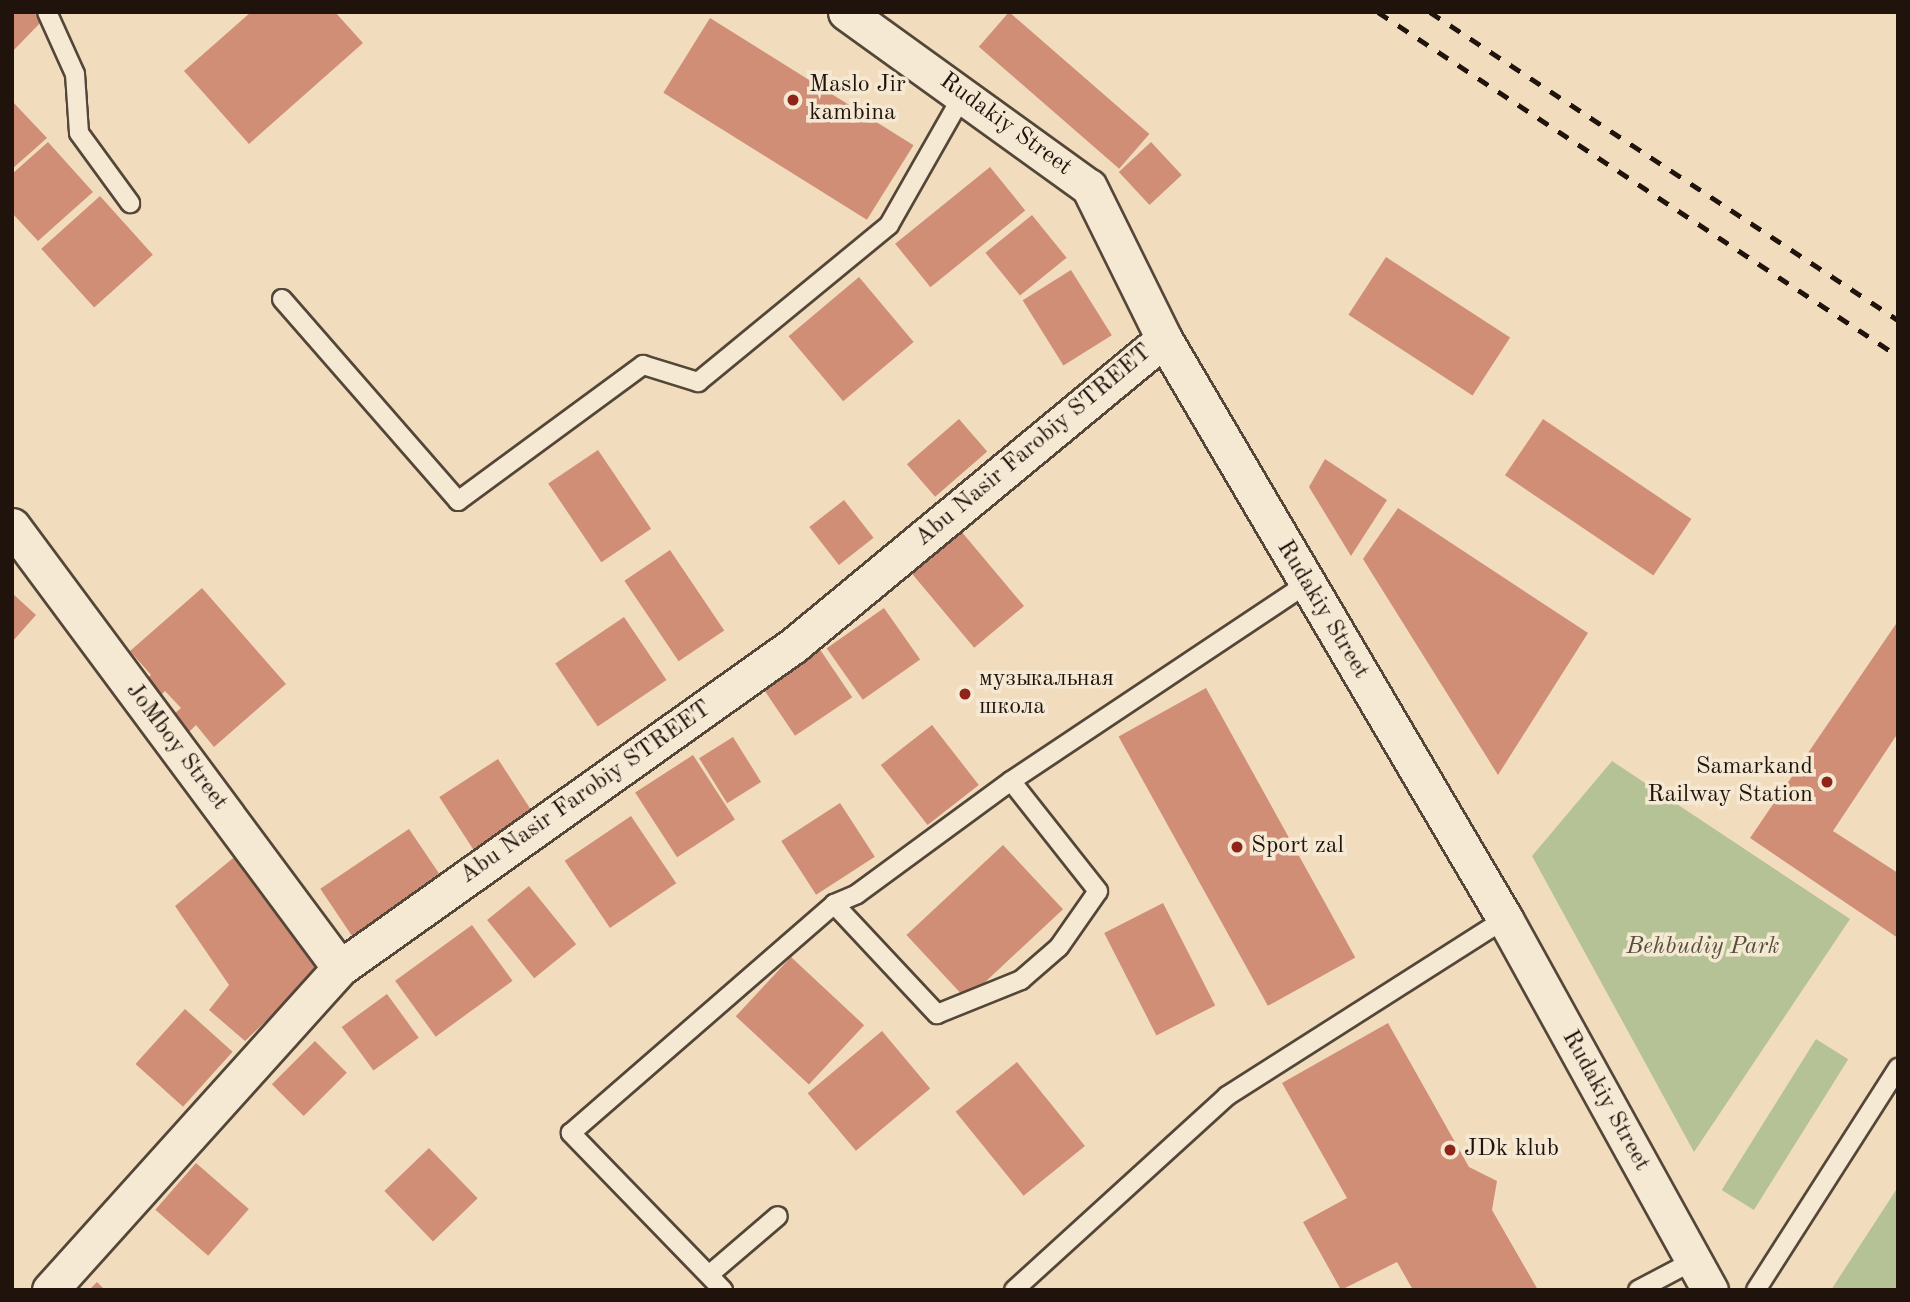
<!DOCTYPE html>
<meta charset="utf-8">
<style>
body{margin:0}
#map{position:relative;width:1910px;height:1302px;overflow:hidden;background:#f1ddbd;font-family:"Old Standard TT",serif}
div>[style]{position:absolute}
.green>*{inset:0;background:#b4c295;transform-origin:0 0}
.building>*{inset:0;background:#d08e77;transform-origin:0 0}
.roads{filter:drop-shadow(2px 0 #544638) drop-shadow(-2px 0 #544638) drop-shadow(0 2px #544638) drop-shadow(0 -2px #544638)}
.service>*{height:18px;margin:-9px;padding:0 9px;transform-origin:9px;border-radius:9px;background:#f6e9d4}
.minor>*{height:35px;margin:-17.5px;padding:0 17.5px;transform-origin:17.5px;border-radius:17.5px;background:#f6e9d4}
.rail>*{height:5px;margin-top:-2.5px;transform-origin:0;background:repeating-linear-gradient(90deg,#20130c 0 12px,transparent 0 24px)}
.dots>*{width:19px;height:19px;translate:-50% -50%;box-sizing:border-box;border:4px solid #f6e9d4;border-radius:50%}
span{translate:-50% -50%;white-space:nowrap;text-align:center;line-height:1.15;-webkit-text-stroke:7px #f6e9d4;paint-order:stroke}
.poi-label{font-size:24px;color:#20130c}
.left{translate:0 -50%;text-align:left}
.right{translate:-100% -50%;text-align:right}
.street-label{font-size:24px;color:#20130c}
.park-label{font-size:24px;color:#54503c;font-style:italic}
.frame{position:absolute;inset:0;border:14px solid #20130c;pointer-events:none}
</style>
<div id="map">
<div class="green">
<i style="clip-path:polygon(1612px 761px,1850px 919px,1694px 1152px,1532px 856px)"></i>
<i style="left:1816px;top:1039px;width:38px;height:178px;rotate:32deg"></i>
<i style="clip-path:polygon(1898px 1187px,1898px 1290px,1831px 1290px)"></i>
</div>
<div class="building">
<i style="clip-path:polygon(12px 12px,33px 12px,42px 21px,12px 52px)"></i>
<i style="clip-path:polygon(251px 12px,335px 12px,363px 43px,249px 144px,184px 71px)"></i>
<i style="left:1009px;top:12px;width:186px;height:46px;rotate:41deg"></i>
<i style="left:710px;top:18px;width:240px;height:88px;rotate:32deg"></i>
<i style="clip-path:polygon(12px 101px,47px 138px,12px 169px)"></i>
<i style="clip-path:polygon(48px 142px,93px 192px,38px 241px,12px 213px,12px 174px)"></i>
<i style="left:1151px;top:142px;width:45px;height:44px;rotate:47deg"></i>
<i style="left:990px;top:167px;width:56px;height:122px;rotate:51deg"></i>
<i style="left:100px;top:196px;width:79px;height:79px;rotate:48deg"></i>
<i style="left:1032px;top:215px;width:55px;height:60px;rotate:51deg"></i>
<i style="left:1386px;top:257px;width:148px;height:69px;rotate:33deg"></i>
<i style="left:1071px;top:270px;width:77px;height:57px;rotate:58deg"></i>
<i style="left:859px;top:277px;width:85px;height:92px;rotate:50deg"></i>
<i style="left:959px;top:419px;width:43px;height:69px;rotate:49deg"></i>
<i style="left:1543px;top:419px;width:179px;height:68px;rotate:34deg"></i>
<i style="left:598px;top:450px;width:95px;height:60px;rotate:56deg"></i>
<i style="clip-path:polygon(1325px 459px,1387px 500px,1351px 556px,1309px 487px)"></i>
<i style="left:844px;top:500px;width:48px;height:44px;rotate:52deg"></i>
<i style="clip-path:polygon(1398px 508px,1588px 633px,1498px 775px,1363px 559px)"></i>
<i style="left:961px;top:531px;width:98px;height:65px;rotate:50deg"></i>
<i style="left:670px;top:550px;width:97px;height:55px;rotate:56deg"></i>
<i style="clip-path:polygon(202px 588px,286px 684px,214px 747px,196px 725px,188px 733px,173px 715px,181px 708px,165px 691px,158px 698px,143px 681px,151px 675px,130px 651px)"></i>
<i style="clip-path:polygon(12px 593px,36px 615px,12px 642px)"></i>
<i style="left:884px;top:608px;width:63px;height:70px;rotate:55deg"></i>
<i style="left:624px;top:617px;width:76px;height:83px;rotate:56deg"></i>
<i style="clip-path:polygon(1898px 621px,1898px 733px,1833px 831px,1898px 873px,1898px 938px,1750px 838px)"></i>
<i style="left:817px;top:645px;width:63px;height:69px;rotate:56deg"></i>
<i style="left:1206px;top:688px;width:308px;height:100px;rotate:61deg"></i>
<i style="left:932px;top:725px;width:76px;height:65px;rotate:52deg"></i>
<i style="left:733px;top:737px;width:53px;height:40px;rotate:58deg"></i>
<i style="left:693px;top:755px;width:77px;height:69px;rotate:57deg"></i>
<i style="left:498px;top:759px;width:64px;height:70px;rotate:57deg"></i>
<i style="left:840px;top:803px;width:64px;height:70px;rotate:57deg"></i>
<i style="left:631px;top:816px;width:81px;height:80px;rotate:56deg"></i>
<i style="left:409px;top:829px;width:58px;height:107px;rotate:56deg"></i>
<i style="left:1003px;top:845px;width:88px;height:132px;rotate:47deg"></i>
<i style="clip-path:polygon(238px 854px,320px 970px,245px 1041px,209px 1010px,229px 985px,175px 906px)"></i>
<i style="left:529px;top:886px;width:75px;height:54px;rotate:51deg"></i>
<i style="left:1163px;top:903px;width:115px;height:66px;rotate:63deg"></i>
<i style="left:472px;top:925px;width:69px;height:95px;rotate:54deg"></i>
<i style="left:791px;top:957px;width:100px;height:81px;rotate:43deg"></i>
<i style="left:387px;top:994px;width:54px;height:56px;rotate:54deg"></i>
<i style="left:185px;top:1009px;width:64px;height:74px;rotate:42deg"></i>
<i style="clip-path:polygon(1388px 1023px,1469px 1167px,1497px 1181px,1492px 1210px,1538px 1290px,1413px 1290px,1397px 1262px,1341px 1290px,1303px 1222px,1347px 1198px,1282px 1083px)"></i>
<i style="left:882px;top:1031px;width:75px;height:97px;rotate:50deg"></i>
<i style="left:315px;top:1041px;width:45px;height:61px;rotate:45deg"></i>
<i style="left:1017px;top:1062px;width:108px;height:79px;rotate:51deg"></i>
<i style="left:429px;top:1148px;width:70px;height:62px;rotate:46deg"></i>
<i style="left:196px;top:1163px;width:70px;height:62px;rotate:41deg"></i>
<i style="clip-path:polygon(97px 1282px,105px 1290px,89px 1290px)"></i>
</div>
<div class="roads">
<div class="service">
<i style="left:47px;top:12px;width:68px;rotate:65.7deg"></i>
<i style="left:75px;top:74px;width:59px;rotate:86.1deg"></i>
<i style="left:79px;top:133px;width:87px;rotate:53.9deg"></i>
<i style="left:282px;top:299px;width:268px;rotate:48.9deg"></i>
<i style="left:458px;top:501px;width:230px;rotate:-36.3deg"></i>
<i style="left:643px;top:365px;width:58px;rotate:17.2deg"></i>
<i style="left:698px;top:382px;width:247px;rotate:-39.4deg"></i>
<i style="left:889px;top:225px;width:150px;rotate:-60.4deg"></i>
<i style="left:834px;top:904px;width:151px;rotate:46.9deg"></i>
<i style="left:937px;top:1014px;width:91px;rotate:-22deg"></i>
<i style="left:1021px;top:980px;width:50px;rotate:-41deg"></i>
<i style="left:1059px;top:947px;width:68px;rotate:-55.1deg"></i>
<i style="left:1098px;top:891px;width:140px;rotate:-128.3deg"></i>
<i style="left:710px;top:1274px;width:89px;rotate:-40.5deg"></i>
<i style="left:723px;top:1290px;width:219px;rotate:-134.1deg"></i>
<i style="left:571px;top:1133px;width:349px;rotate:-41deg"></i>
<i style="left:834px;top:904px;width:25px;rotate:-23deg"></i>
<i style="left:857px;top:894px;width:191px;rotate:-36.3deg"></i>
<i style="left:1011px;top:781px;width:355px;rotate:-33.7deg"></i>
<i style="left:1014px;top:1290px;width:288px;rotate:-42.3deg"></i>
<i style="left:1227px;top:1096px;width:330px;rotate:-32.5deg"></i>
<i style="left:1638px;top:1290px;width:62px;rotate:-27.8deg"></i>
<i style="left:1756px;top:1290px;width:264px;rotate:-57.4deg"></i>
</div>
<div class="minor">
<i style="left:846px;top:12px;width:299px;rotate:35.8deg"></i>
<i style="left:1089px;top:187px;width:169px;rotate:63.7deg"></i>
<i style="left:1164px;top:339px;width:673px;rotate:59.55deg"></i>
<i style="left:1505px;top:919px;width:424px;rotate:61.1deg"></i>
<i style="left:12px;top:526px;width:550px;rotate:53.42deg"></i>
<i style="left:50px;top:1290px;width:433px;rotate:-48deg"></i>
<i style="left:340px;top:968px;width:557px;rotate:-35.43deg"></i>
<i style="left:794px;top:645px;width:480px;rotate:-39.6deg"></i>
</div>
</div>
<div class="rail">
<i style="left:1378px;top:12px;width:623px;rotate:33.49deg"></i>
<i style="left:1430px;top:12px;width:560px;rotate:33.35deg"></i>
</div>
<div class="dots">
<i style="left:793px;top:100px;background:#8f2418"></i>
<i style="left:965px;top:694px;background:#8f2418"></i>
<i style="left:1827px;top:782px;background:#8f2418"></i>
<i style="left:1237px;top:847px;background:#8f2418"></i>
<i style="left:1450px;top:1150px;background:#8f2418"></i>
</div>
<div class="poi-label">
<span class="left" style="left:809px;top:100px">Maslo Jir<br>kambina</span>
<span class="left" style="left:979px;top:694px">музыкальная<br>школа</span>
<span class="right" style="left:1813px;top:782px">Samarkand<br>Railway Station</span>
<span class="left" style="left:1251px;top:847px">Sport zal</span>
<span class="left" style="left:1464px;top:1150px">JDk klub</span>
</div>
<div class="street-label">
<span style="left:1005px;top:125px;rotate:36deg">Rudakiy Street</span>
<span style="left:1034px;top:446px;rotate:-40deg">Abu Nasir Farobiy STREET</span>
<span style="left:1322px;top:610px;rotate:59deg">Rudakiy Street</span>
<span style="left:176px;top:747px;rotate:53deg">JoMboy Street</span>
<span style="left:586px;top:793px;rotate:-35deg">Abu Nasir Farobiy STREET</span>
<span style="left:1605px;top:1101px;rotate:61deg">Rudakiy Street</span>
</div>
<div class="park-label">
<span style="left:1703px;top:948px">Behbudiy Park</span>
</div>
<div class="frame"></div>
</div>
